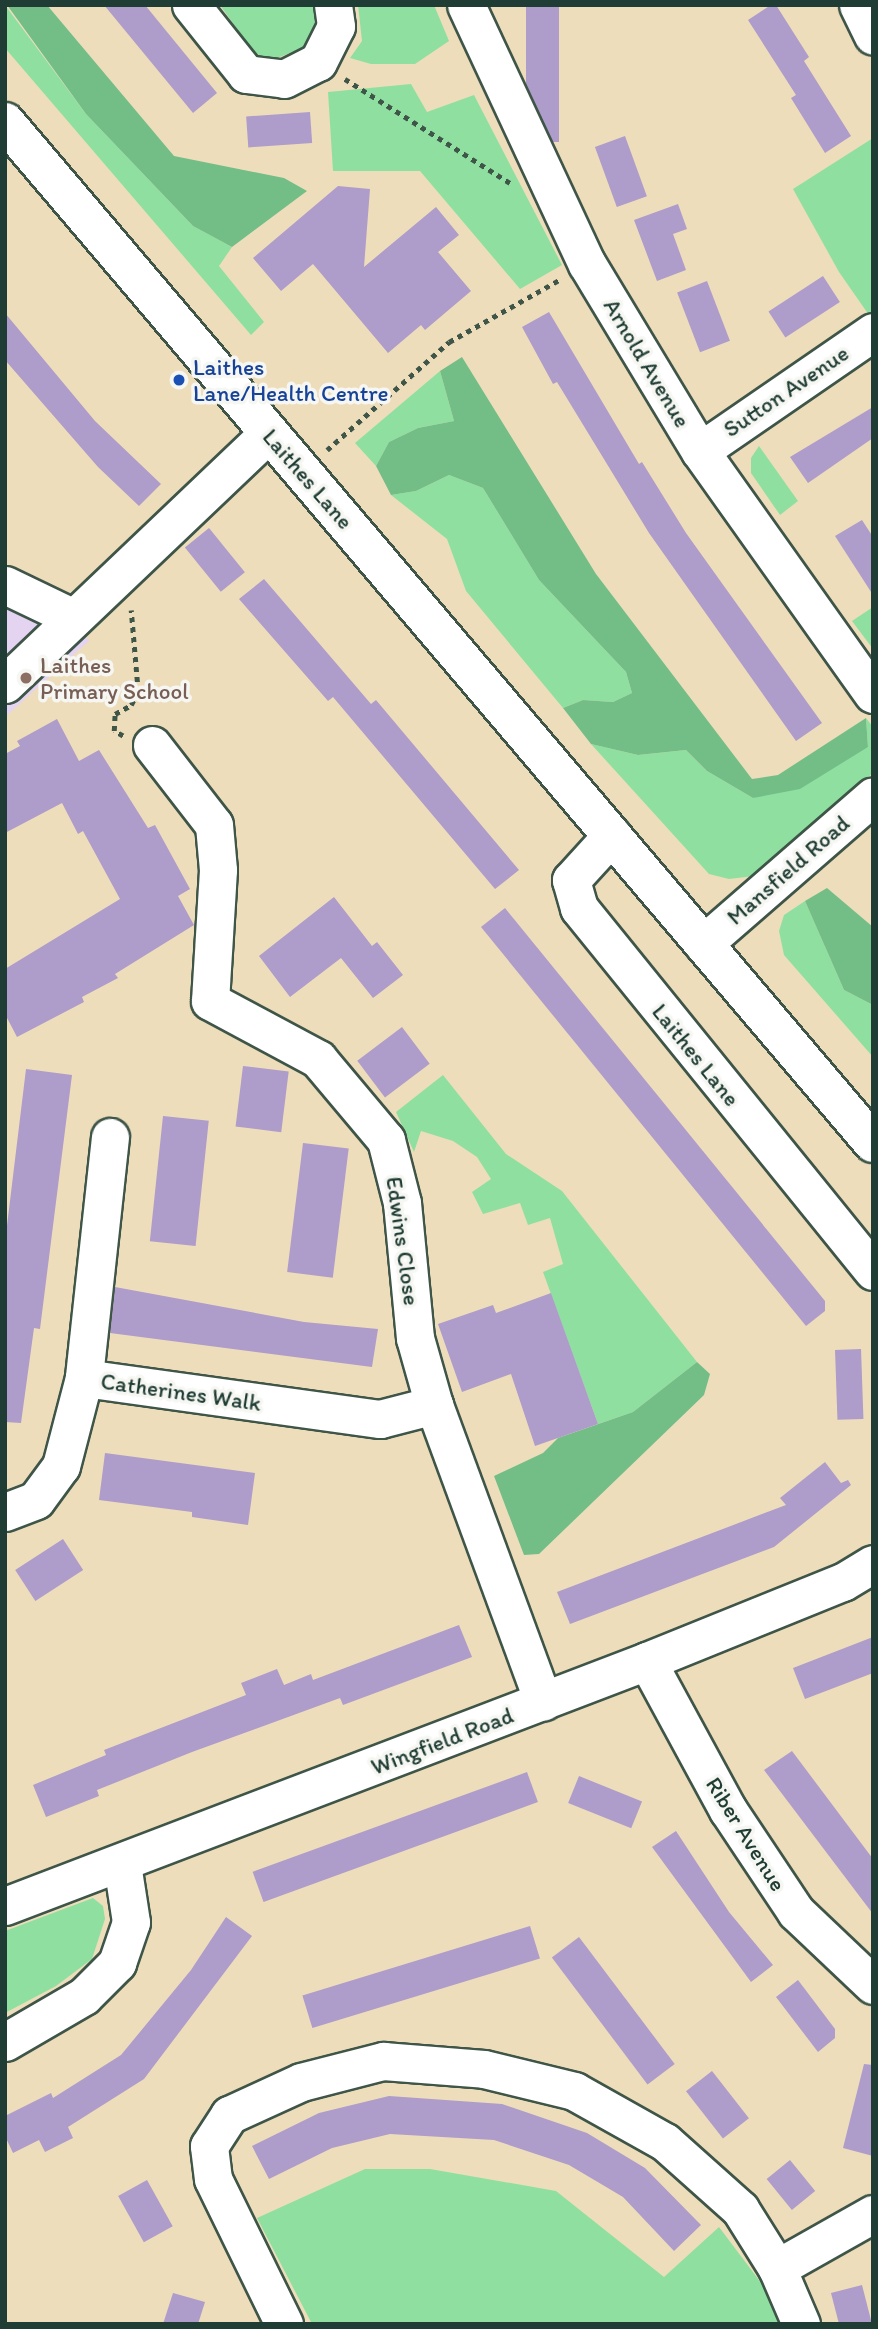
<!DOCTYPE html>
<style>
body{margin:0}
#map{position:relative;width:878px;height:2329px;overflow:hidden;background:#edddbb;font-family:Itim,sans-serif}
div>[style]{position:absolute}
.built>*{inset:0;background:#e4d3f1}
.green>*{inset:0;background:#8fe0a0}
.forest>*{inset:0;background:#73be86}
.building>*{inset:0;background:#ae9cca;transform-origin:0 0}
.path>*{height:4.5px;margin-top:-2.25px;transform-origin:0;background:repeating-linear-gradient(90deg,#3e5548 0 5px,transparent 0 10px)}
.roads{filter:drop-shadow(2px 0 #3e5548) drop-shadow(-2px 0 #3e5548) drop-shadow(0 2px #3e5548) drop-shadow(0 -2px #3e5548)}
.minor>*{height:37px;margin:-18.5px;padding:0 18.5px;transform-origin:18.5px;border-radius:18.5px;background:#fff}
.major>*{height:38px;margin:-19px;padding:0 19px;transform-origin:19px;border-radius:19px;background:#fff}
.dots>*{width:19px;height:19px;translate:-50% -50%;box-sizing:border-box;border:4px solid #f6f6f2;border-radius:50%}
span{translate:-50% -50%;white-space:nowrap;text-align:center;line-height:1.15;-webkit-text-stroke:7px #f6f6f2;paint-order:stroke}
.street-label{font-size:23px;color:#1f3d34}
.transit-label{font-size:23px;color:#164399}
.left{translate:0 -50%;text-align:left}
.education-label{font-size:23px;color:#785e54}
.frame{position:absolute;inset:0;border:7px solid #1f3d34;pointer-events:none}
</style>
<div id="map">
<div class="built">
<i style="clip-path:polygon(5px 601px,90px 640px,5px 717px)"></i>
</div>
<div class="green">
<i style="clip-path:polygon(5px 5px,86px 114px,193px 226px,232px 247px,219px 266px,264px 322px,251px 335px,5px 48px)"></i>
<i style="clip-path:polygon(220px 5px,314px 5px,317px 17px,312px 44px,270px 61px,253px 52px)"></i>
<i style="clip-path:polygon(358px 5px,434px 5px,449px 41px,415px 64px,371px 64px,350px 58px,362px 41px)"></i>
<i style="clip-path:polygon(411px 84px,427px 112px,474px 95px,562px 265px,520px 289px,420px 171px,333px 171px,328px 92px)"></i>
<i style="clip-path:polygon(873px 138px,873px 316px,871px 318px,839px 272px,793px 189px)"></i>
<i style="clip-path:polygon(440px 371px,454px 421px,418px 428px,389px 442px,376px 466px,355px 443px)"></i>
<i style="clip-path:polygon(759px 446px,798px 501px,780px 515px,751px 473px,751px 458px)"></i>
<i style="clip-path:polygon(449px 475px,483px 488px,539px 580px,626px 672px,632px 693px,613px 702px,583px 700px,563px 708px,466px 591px,447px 539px,391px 495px,416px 491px)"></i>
<i style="clip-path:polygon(873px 607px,873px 649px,852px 621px)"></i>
<i style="clip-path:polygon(866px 718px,873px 727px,873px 773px,754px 876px,729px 879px,709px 874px,591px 744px,638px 755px,686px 750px,707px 771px,753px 798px,868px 747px)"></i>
<i style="clip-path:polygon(805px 901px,844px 990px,873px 1005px,873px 1057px,784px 955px,779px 931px,784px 915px)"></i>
<i style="clip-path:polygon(443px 1075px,506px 1154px,562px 1191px,697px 1362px,633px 1412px,598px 1424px,543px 1272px,563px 1264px,550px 1218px,528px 1225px,520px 1203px,483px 1214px,472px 1192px,491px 1179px,477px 1157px,453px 1141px,421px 1131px,414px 1152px,396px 1112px)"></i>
<i style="clip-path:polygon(93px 1898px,103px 1906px,105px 1919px,92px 1959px,56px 1986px,5px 2013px,5px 1931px)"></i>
<i style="clip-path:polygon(365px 2169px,430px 2169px,556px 2191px,664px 2277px,719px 2227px,765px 2288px,779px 2324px,312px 2324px,257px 2218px)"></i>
</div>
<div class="forest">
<i style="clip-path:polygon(7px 5px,47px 5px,174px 156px,284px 178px,307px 191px,232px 247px,193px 226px,86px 114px)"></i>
<i style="clip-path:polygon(462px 357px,596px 574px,752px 779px,778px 775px,866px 718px,868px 747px,800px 789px,753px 798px,707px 771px,686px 750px,638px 755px,591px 744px,563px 708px,583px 700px,613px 702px,632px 693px,626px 672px,539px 580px,483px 488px,449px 475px,416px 491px,391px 495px,376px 466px,389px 442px,418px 428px,454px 421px,440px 371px)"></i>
<i style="clip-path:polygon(827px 888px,873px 927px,873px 1005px,844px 990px,805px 901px)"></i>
<i style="clip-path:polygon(697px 1362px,710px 1374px,704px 1395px,539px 1554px,524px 1555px,494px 1476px,543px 1453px,558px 1438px,633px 1412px)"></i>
</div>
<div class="building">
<i style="clip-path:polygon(104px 5px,145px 5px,217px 93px,193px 113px)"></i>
<i style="left:526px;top:5px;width:33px;height:137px"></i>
<i style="clip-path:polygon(771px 5px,776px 5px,809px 57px,804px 61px,851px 136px,825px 153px,791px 98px,796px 95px,748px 20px)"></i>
<i style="left:310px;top:112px;width:31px;height:64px;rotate:86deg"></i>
<i style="left:625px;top:136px;width:64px;height:32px;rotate:70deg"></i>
<i style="clip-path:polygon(338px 186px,370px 189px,364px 267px,436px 207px,459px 235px,438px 252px,471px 291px,425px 330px,421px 325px,388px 353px,313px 264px,281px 291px,253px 258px)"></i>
<i style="clip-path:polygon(678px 204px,687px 229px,673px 234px,686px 270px,657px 281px,634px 220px)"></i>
<i style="left:823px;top:276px;width:31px;height:65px;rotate:57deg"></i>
<i style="left:707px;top:281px;width:64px;height:32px;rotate:69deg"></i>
<i style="clip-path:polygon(549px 312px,639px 464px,642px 462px,686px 533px,822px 723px,796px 741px,649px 533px,557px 382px,553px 384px,522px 327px)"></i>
<i style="clip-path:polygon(5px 313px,95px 421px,161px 484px,139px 506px,98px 467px,5px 360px)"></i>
<i style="clip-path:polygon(873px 407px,873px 438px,808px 483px,790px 457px)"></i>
<i style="clip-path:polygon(862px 520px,873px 537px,873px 595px,835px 536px)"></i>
<i style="left:209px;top:528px;width:57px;height:31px;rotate:51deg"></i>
<i style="clip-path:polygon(264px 579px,371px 704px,376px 700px,519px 870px,495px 889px,333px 697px,328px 701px,239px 599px)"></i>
<i style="clip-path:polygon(57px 719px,79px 761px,99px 750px,148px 828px,155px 825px,190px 889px,178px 896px,194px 925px,115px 974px,118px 978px,82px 997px,84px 1002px,17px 1037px,5px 1014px,5px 969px,120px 899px,83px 831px,78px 834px,62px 803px,5px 833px,5px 754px,20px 746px,17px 741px)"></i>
<i style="clip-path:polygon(334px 897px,372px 946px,377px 942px,403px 975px,373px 998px,341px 958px,290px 997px,259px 956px)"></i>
<i style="clip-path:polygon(505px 908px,825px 1301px,825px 1311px,806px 1326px,481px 927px)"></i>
<i style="left:402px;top:1027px;width:46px;height:56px;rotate:53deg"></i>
<i style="left:243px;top:1066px;width:46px;height:61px;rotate:7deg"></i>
<i style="clip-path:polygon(26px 1069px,72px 1075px,40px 1329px,34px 1328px,21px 1423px,5px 1422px,5px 1242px)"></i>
<i style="left:163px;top:1116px;width:46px;height:126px;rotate:6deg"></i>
<i style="left:303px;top:1143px;width:46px;height:130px;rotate:7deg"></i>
<i style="clip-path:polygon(115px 1287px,304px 1322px,378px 1329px,372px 1367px,110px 1333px)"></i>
<i style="clip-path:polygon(551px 1293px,598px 1424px,535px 1446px,511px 1374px,462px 1392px,438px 1324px,493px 1305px,496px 1313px)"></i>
<i style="left:861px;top:1349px;width:70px;height:26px;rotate:88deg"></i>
<i style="clip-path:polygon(105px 1453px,255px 1473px,248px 1525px,192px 1517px,192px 1512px,99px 1500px)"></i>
<i style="clip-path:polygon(825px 1462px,841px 1483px,848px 1480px,851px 1485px,774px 1547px,570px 1624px,557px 1592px,786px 1505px,780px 1498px)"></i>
<i style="left:63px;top:1539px;width:37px;height:57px;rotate:57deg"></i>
<i style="clip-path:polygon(459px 1625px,472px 1657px,343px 1705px,340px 1698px,192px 1752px,97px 1790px,99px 1796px,46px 1817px,33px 1785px,106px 1755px,104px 1750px,246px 1695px,241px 1683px,277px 1669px,284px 1685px,311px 1674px,313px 1680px)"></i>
<i style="clip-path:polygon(873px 1637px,873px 1673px,805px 1699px,793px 1668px)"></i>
<i style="clip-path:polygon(792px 1751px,873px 1859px,873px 1914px,764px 1770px)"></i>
<i style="left:527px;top:1772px;width:32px;height:292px;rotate:70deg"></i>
<i style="left:579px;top:1776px;width:68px;height:29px;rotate:22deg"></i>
<i style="clip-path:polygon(676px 1831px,729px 1912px,773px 1965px,751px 1982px,652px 1847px)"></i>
<i style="clip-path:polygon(226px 1917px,252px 1936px,144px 2079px,68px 2127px,73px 2138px,45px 2152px,39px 2140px,13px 2153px,5px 2136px,5px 2116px,51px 2093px,53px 2098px,121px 2055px,191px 1970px)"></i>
<i style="left:530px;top:1926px;width:34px;height:238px;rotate:73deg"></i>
<i style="left:579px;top:1937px;width:159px;height:34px;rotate:53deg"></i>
<i style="clip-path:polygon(798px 1980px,835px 2029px,835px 2038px,818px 2052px,776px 1997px)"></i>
<i style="clip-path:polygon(864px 2064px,873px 2065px,873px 2156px,843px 2148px)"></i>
<i style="left:712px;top:2071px;width:60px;height:33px;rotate:52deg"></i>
<i style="clip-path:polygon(389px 2096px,502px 2104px,587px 2133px,645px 2168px,701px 2225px,674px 2251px,623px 2197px,569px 2165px,494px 2140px,390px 2134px,332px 2148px,269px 2179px,252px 2146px,319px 2113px)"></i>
<i style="left:790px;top:2160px;width:40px;height:30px;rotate:51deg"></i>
<i style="left:147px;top:2180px;width:53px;height:33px;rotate:61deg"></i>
<i style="clip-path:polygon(862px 2285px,872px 2324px,839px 2324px,831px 2293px)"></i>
<i style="clip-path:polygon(173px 2293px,205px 2302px,198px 2324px,163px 2324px)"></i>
</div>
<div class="path">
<i style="left:345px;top:79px;width:195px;rotate:32.2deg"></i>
<i style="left:327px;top:450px;width:163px;rotate:-41.5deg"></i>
<i style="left:449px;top:342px;width:126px;rotate:-29.4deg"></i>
<i style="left:123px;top:736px;width:10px;rotate:-151deg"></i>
<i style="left:114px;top:731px;width:17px;rotate:-87deg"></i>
<i style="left:115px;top:714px;width:18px;rotate:-29deg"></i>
<i style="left:131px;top:705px;width:15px;rotate:-62deg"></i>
<i style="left:138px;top:692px;width:82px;rotate:-94.9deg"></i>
</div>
<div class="roads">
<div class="minor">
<i style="left:191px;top:5px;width:88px;rotate:51.4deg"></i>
<i style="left:246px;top:74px;width:38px;rotate:7deg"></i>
<i style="left:284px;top:79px;width:38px;rotate:-27deg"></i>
<i style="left:318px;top:62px;width:40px;rotate:-63.4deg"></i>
<i style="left:336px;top:26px;width:21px;rotate:-98deg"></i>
<i style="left:466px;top:5px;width:286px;rotate:65deg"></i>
<i style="left:587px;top:264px;width:218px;rotate:58.9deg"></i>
<i style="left:700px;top:451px;width:298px;rotate:54.6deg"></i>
<i style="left:858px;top:5px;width:34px;rotate:64deg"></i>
<i style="left:700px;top:451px;width:210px;rotate:-34.5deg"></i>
<i style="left:5px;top:585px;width:76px;rotate:25.6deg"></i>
<i style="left:5px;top:684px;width:364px;rotate:-43.6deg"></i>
<i style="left:152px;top:745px;width:101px;rotate:52.2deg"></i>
<i style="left:214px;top:825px;width:45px;rotate:84.9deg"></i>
<i style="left:218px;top:870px;width:131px;rotate:93.5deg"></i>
<i style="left:210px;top:1001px;width:123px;rotate:28.2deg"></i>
<i style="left:318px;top:1059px;width:106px;rotate:50deg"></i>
<i style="left:386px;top:1140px;width:65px;rotate:75.7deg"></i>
<i style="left:402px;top:1203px;width:136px;rotate:84.5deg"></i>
<i style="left:415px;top:1338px;width:70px;rotate:74.2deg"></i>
<i style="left:434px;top:1405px;width:316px;rotate:69.8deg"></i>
<i style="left:612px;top:835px;width:61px;rotate:132.3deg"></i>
<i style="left:571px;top:880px;width:29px;rotate:74deg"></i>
<i style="left:579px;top:908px;width:467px;rotate:51deg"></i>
<i style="left:703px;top:944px;width:225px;rotate:-41deg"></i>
<i style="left:110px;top:1137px;width:242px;rotate:96.2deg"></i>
<i style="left:84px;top:1378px;width:299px;rotate:7.9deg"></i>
<i style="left:380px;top:1419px;width:56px;rotate:-14.5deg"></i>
<i style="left:5px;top:1512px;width:33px;rotate:-21deg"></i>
<i style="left:36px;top:1500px;width:42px;rotate:-53.7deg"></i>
<i style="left:61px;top:1466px;width:91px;rotate:-75.4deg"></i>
<i style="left:647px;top:1661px;width:170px;rotate:61.5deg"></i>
<i style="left:728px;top:1810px;width:123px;rotate:56.3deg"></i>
<i style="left:796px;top:1912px;width:106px;rotate:43.5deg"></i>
<i style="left:5px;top:1906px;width:687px;rotate:-20.89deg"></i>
<i style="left:647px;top:1661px;width:211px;rotate:-22deg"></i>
<i style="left:843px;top:1582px;width:35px;rotate:-31deg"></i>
<i style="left:5px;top:2042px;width:91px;rotate:-30.2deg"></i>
<i style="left:84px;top:1996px;width:47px;rotate:-45deg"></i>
<i style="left:117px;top:1963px;width:43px;rotate:-71.1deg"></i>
<i style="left:131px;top:1922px;width:59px;rotate:-98.8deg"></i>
<i style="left:777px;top:2268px;width:110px;rotate:-29.4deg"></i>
<i style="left:284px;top:2324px;width:161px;rotate:-116.1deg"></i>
<i style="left:213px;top:2179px;width:33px;rotate:-97deg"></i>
<i style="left:209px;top:2146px;width:37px;rotate:-57deg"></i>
<i style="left:229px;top:2115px;width:79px;rotate:-24.6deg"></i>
<i style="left:301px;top:2082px;width:85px;rotate:-14.4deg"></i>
<i style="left:383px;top:2061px;width:101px;rotate:4.5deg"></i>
<i style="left:484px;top:2069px;width:93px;rotate:13.7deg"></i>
<i style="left:574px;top:2091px;width:104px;rotate:29.3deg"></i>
<i style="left:665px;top:2142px;width:101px;rotate:41.8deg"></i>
<i style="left:740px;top:2209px;width:70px;rotate:57.9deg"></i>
<i style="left:777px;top:2268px;width:61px;rotate:66.8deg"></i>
</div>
<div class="major">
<i style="left:5px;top:122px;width:1340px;rotate:49.63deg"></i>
</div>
</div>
<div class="dots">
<i style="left:179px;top:380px;background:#1a4fb4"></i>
<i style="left:26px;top:678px;background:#8d6e63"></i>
</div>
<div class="street-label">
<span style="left:647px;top:363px;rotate:59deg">Arnold Avenue</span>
<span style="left:786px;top:391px;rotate:-34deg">Sutton Avenue</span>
<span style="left:308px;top:479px;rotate:49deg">Laithes Lane</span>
<span style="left:788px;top:870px;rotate:-41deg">Mansfield Road</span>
<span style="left:696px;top:1055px;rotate:51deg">Laithes Lane</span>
<span style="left:403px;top:1241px;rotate:82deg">Edwins Close</span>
<span style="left:181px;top:1392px;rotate:8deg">Catherines Walk</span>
<span style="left:442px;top:1741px;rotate:-21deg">Wingfield Road</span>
<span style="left:746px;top:1834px;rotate:58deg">Riber Avenue</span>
</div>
<div class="transit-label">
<span class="left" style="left:193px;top:380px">Laithes<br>Lane/Health Centre</span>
</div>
<div class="education-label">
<span class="left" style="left:40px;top:678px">Laithes<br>Primary School</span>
</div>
<div class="frame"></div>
</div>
